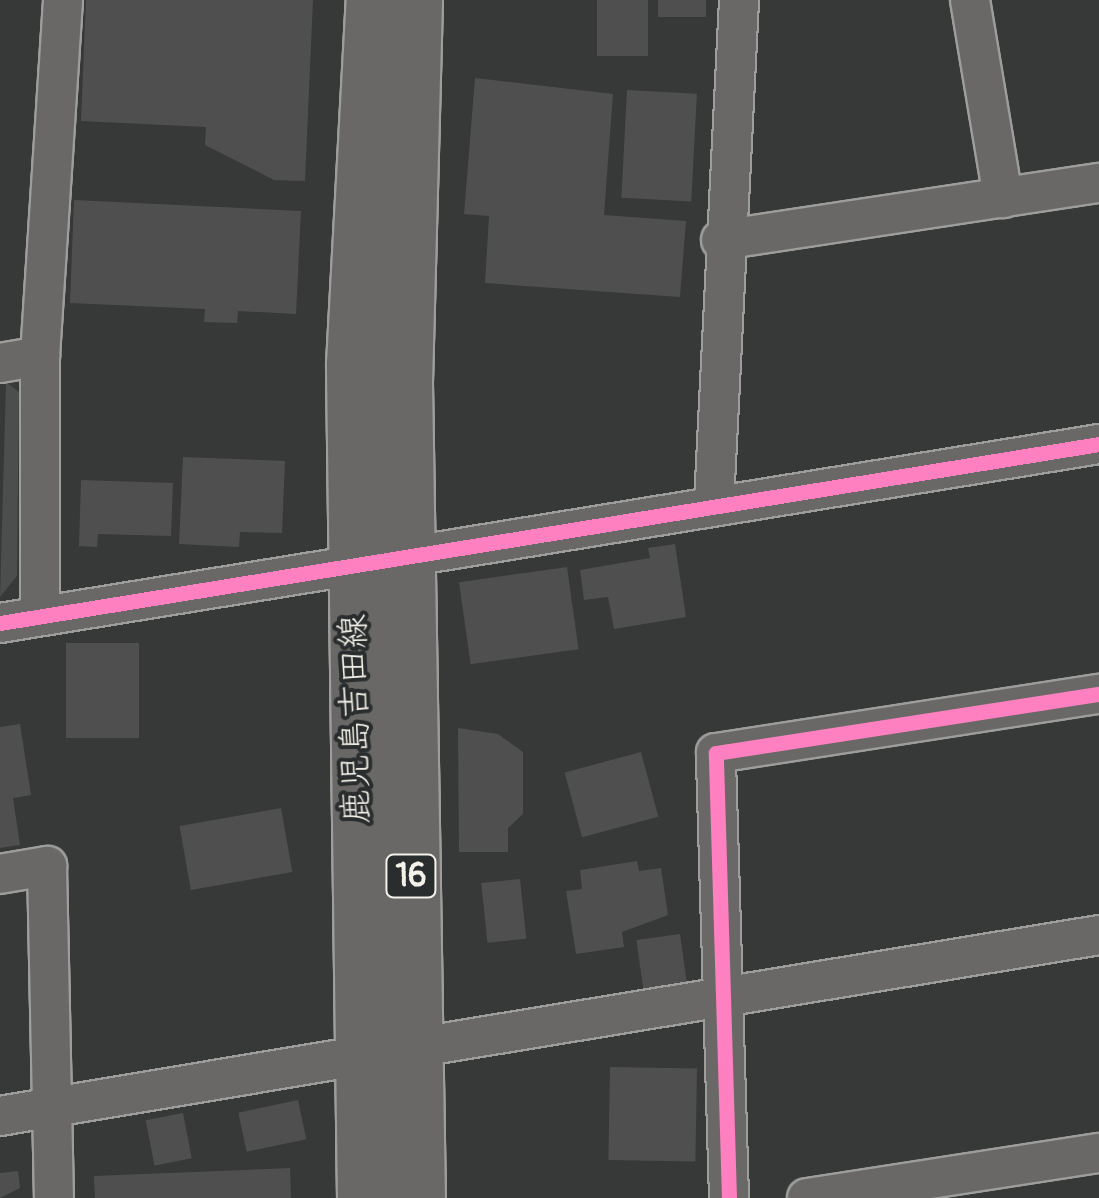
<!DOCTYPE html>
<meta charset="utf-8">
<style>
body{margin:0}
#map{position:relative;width:1099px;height:1198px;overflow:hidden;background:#373838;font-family:Pangolin,"Klee One",sans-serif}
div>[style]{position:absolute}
.green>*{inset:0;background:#4b4e4c}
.building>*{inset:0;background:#4f4f4f;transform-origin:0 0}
.roads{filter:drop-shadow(2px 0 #9d9d9b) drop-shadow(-2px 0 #9d9d9b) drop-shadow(0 2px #9d9d9b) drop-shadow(0 -2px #9d9d9b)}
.minor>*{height:38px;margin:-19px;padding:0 19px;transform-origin:19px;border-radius:19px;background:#696866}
.primary>*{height:55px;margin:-27.5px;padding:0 27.5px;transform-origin:27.5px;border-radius:27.5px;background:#696866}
.cycleway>*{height:15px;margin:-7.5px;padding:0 7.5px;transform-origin:7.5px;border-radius:7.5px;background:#ff80c0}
span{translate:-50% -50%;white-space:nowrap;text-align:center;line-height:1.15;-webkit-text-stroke:8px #2a2d2e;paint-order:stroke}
.shield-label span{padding:2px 8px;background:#2a2d2e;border:2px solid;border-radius:8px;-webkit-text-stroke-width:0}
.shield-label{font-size:32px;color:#f4f1e8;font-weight:700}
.street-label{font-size:35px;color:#f4f1e8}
</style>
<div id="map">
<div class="green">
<i style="clip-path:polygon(6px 382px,19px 392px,17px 576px,0 597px)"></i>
</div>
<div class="building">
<i style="clip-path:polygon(86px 0,313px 0,305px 181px,274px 180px,205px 145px,206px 127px,81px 121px)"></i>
<i style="left:597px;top:0;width:51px;height:56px"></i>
<i style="left:658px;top:0;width:48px;height:17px"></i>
<i style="clip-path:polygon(475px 78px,613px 94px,604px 215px,686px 221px,680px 297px,485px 283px,489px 216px,464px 214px)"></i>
<i style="left:627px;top:90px;width:70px;height:108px;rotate:3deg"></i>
<i style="clip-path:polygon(74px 200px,301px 211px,296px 314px,238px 311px,237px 323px,204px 322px,205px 309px,70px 303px)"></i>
<i style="clip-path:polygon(183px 457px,285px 461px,282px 533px,240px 532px,239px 547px,179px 544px)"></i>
<i style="clip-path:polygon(81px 480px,173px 483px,171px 536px,98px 534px,97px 547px,79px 546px)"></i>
<i style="clip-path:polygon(675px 544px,686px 617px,614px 629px,608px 597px,584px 600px,580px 570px,650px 558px,648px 548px)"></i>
<i style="left:567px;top:567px;width:83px;height:109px;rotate:82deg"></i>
<i style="left:139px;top:643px;width:95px;height:73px;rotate:90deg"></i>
<i style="clip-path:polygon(20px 724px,31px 795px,13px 798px,20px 845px,0 848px,0 727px)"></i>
<i style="clip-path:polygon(458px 728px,498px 734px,523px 752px,523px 814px,508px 828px,508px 852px,459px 852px)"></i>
<i style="left:641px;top:752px;width:67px;height:79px;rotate:75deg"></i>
<i style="left:281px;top:808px;width:65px;height:103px;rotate:80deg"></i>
<i style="clip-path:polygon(637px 861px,639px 871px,661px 868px,668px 915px,622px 932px,624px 947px,576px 954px,566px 891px,582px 889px,580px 870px)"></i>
<i style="left:520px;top:879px;width:60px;height:39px;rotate:84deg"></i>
<i style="left:680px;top:934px;width:49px;height:44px;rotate:82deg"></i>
<i style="left:610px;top:1067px;width:87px;height:93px;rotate:1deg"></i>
<i style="left:298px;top:1100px;width:40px;height:61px;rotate:78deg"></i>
<i style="left:183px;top:1113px;width:46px;height:38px;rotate:79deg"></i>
<i style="clip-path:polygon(290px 1168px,291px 1198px,95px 1198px,94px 1176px)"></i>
<i style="clip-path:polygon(18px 1171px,20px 1188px,0 1198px,0 1173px)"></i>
</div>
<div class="roads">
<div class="minor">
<i style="left:970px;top:0;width:201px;rotate:80.5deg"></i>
<i style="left:721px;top:240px;width:382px;rotate:-8.6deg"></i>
<i style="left:0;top:363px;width:41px;rotate:-9.9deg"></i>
<i style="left:714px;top:503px;width:504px;rotate:-87.15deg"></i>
<i style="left:40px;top:616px;width:260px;rotate:-90deg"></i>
<i style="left:40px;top:356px;width:357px;rotate:-86.3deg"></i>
<i style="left:0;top:623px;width:1113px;rotate:-9.25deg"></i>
<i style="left:0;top:874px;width:48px;rotate:-9.7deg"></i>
<i style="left:47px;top:866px;width:332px;rotate:88.8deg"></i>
<i style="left:413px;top:1048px;width:695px;rotate:-9.35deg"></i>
<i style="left:0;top:1116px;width:365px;rotate:-9.5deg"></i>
<i style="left:729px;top:1198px;width:445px;rotate:-91.7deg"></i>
<i style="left:716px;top:753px;width:388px;rotate:-8.8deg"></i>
<i style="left:807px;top:1198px;width:295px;rotate:-8.8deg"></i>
</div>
<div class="primary">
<i style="left:414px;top:0;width:383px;rotate:91.5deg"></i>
<i style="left:404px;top:383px;width:815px;rotate:89.09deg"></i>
<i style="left:365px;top:1198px;width:834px;rotate:-90.76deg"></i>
<i style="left:354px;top:364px;width:365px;rotate:-86.9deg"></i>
</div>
</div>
<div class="cycleway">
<i style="left:0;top:623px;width:1113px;rotate:-9.25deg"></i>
<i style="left:729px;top:1198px;width:445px;rotate:-91.7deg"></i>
<i style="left:716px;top:753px;width:388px;rotate:-8.8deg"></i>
</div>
<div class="shield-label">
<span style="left:411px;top:876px">16</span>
</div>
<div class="street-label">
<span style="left:355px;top:719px;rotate:-91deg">鹿児島吉田線</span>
</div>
</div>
